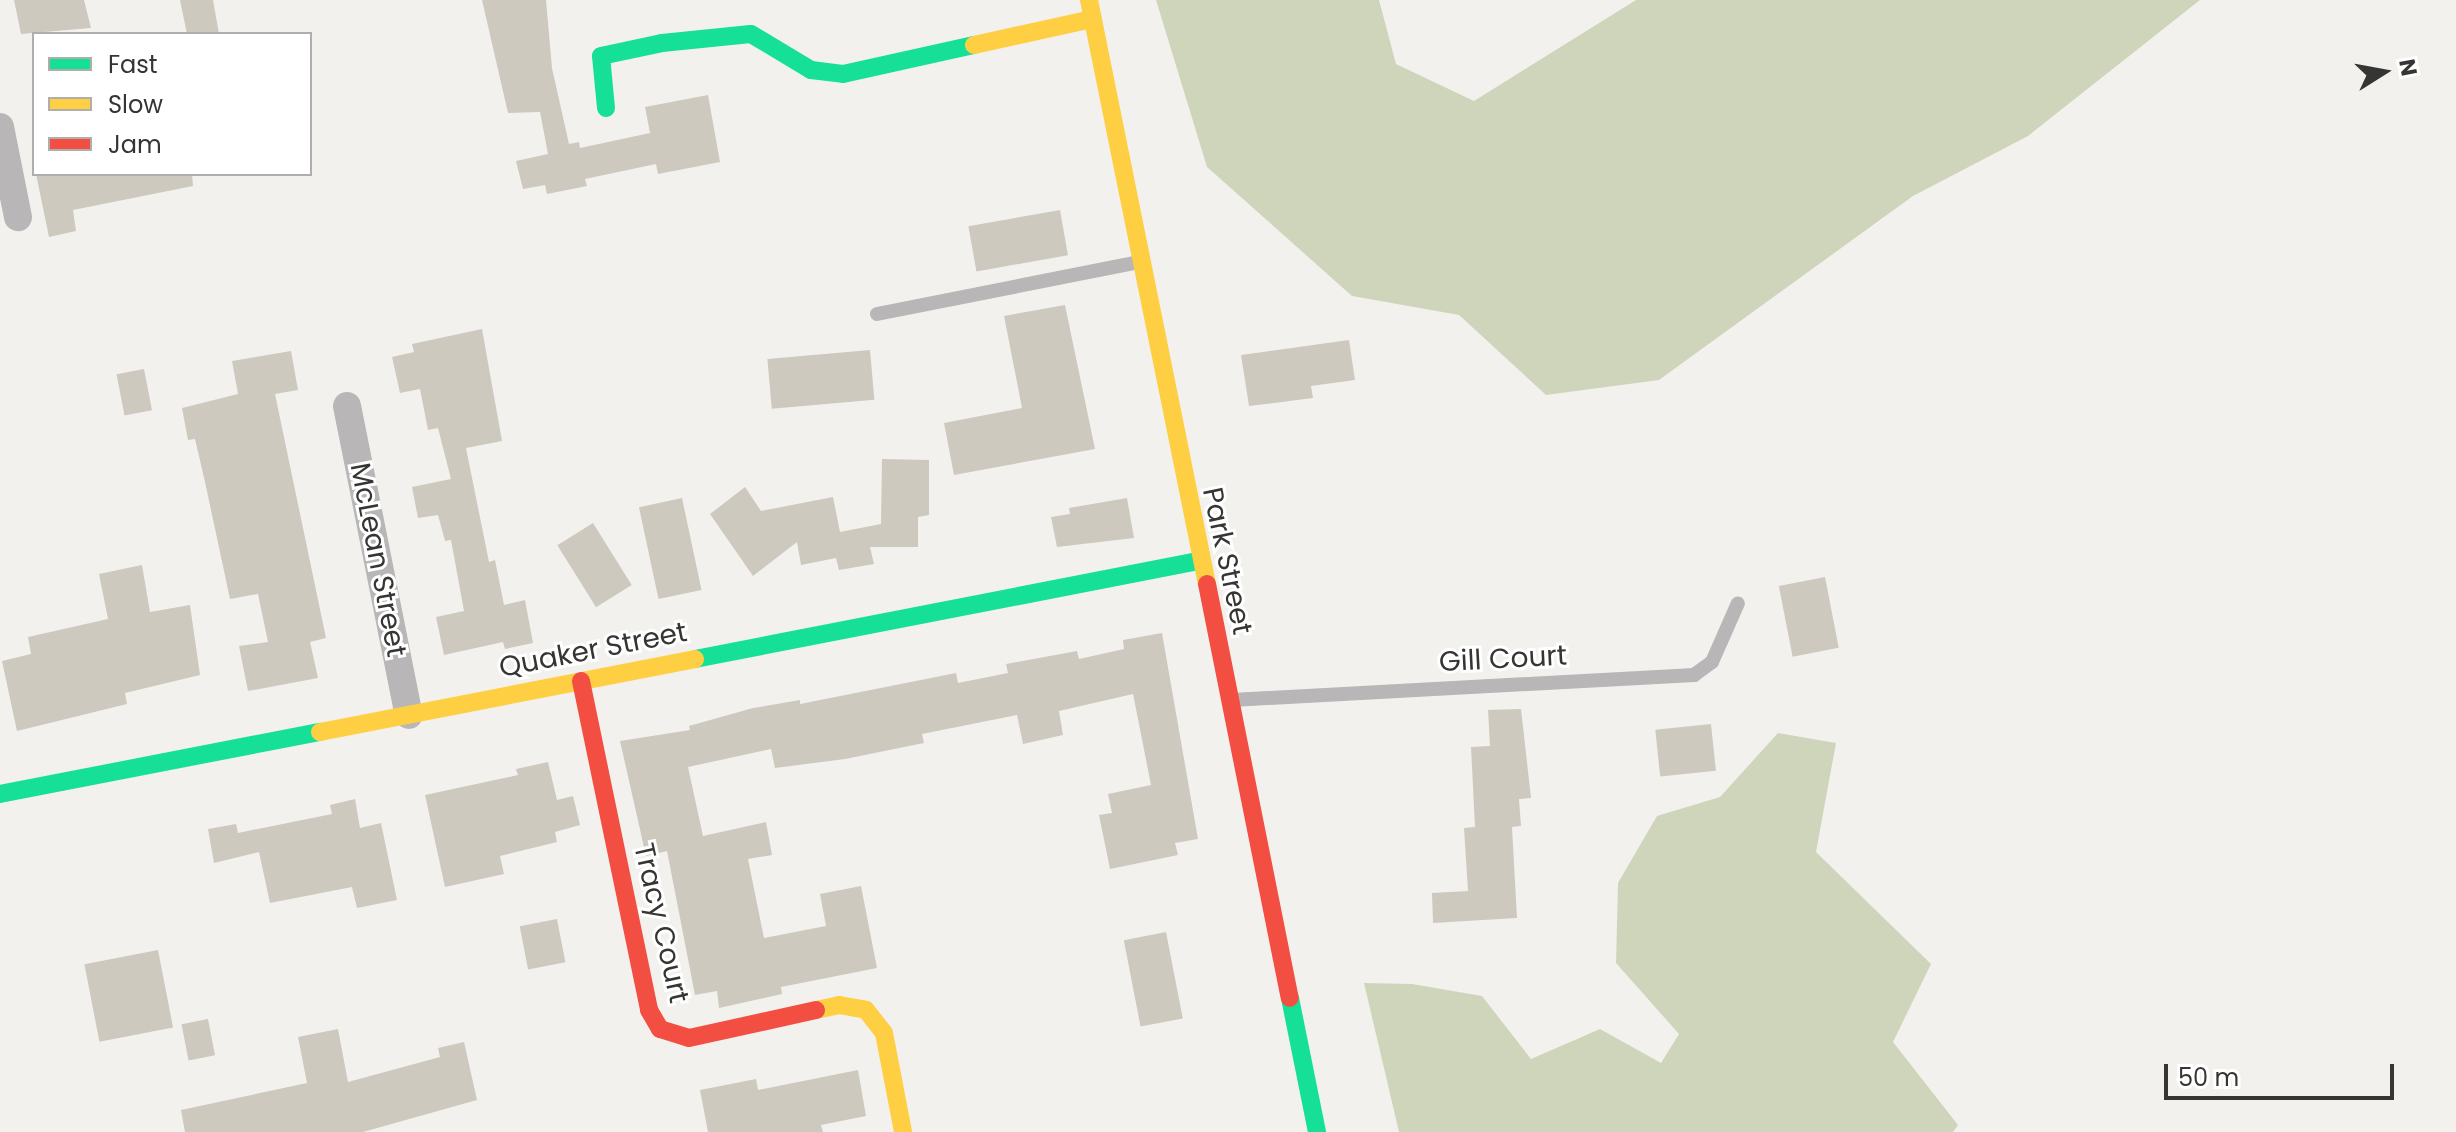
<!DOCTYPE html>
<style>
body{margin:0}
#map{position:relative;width:2456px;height:1132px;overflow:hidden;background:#f3f1ee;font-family:Poppins,sans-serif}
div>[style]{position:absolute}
.forest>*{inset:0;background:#cfd5bb}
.building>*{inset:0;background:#cdc9bf;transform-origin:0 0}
.lane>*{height:14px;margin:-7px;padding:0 7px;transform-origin:7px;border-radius:7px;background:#b8b6b6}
.street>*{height:28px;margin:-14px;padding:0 14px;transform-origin:14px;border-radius:14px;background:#b8b6b6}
.fast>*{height:18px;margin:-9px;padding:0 9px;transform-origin:9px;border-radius:9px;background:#16e098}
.slow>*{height:18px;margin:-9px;padding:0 9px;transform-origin:9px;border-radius:9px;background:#ffcf43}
.jam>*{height:18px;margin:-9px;padding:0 9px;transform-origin:9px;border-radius:9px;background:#f24e42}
span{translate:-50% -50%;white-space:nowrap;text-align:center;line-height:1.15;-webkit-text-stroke:6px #fff;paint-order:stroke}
.street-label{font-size:28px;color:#353533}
.legend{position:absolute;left:32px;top:32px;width:280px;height:144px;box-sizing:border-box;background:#fff;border:2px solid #aeaead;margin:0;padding:10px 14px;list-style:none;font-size:24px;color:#353533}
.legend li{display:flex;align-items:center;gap:16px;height:40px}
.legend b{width:40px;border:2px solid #aeaead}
.north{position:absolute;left:2344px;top:32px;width:80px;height:80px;-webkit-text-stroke:6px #fff;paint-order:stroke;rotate:79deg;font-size:22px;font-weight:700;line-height:32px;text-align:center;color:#353533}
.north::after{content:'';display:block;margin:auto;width:28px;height:36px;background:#353533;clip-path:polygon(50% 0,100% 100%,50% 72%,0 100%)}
.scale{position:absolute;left:2164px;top:1064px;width:230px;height:36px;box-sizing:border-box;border:4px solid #353533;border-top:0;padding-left:10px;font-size:24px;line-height:28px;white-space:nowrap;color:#353533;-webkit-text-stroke:6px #fff;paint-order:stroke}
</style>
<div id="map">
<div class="forest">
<i style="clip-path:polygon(1156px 0,1379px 0,1396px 64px,1474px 101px,1636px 0,2200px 0,2028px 136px,1913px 196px,1659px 380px,1546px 395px,1459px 315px,1352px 296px,1207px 167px)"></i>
<i style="clip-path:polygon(1778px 733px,1836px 743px,1816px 852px,1931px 964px,1893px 1042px,1958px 1125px,1953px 1132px,1399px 1132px,1364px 983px,1412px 984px,1482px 996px,1531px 1059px,1600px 1029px,1661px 1063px,1679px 1034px,1616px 963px,1618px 883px,1657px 816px,1720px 797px)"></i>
</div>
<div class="building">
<i style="clip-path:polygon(14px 0,84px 0,91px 28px,21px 34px)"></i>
<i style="clip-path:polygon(180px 0,213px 0,219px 34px,187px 34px)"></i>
<i style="clip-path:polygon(482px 0,546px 0,552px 68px,569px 144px,579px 142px,580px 148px,650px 133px,645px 107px,708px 95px,720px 162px,658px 174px,656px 164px,585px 179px,587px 186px,547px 194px,545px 185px,523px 189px,516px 161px,548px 154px,540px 112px,508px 113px)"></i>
<i style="clip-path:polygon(36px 174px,192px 174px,193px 186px,73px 210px,76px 231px,49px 237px)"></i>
<i style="left:1060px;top:210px;width:46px;height:93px;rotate:80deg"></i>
<i style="clip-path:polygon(1065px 305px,1095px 449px,954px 475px,944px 423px,1022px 408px,1004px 316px)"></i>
<i style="clip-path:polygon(482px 329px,502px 441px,466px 448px,489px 562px,495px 560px,504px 605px,525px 600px,533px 643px,505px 649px,503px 642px,444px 655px,436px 617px,464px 611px,451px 540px,445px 541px,438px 515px,418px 518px,412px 487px,451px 479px,438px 428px,428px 430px,420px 389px,400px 393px,392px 357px,414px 352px,412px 344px)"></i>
<i style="clip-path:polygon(1349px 340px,1355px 380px,1311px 386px,1313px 398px,1249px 406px,1241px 355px)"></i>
<i style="left:870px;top:350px;width:50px;height:103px;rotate:85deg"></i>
<i style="clip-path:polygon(291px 351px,298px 390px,275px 394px,326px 638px,310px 642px,318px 678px,248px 691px,239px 646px,268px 642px,258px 594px,230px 599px,205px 482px,195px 439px,188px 440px,182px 408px,238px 394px,232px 361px)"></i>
<i style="left:144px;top:369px;width:42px;height:28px;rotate:79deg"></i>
<i style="clip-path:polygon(882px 459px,929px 460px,929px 515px,918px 517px,918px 547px,870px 547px,874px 564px,839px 570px,836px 558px,801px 565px,797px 542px,753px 576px,710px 514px,745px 487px,761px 511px,833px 497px,840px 532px,881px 524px)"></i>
<i style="left:682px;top:498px;width:94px;height:44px;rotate:78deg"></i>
<i style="clip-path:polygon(1127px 498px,1134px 538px,1057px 547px,1051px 517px,1070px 514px,1069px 508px)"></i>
<i style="left:593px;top:523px;width:73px;height:42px;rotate:58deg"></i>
<i style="clip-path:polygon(142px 565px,150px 612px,190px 605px,200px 675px,125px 693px,127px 704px,17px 731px,2px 661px,31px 654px,28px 637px,108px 619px,99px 574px)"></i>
<i style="left:1825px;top:577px;width:72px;height:47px;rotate:79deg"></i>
<i style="clip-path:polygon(1162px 633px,1198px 839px,1175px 843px,1178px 855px,1110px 869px,1099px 815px,1112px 813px,1108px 794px,1151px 785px,1133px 694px,1059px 711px,1063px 735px,1023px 744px,1017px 715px,922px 734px,924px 743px,845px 759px,775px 768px,771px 749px,688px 767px,703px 836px,766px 822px,772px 855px,748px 859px,764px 938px,826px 926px,820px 894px,861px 886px,877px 968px,781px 987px,782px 994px,719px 1008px,717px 991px,695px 995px,667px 851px,646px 856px,620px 741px,690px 730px,689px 726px,753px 708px,800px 700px,800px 704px,956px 673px,958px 683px,1008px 673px,1006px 664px,1077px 651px,1079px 659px,1124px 649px,1123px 640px)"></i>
<i style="clip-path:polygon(1521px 709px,1531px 798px,1519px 799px,1521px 826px,1512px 827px,1517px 918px,1433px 923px,1432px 893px,1468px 891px,1464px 828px,1475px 827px,1471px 747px,1490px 746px,1488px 710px)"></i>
<i style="left:1711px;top:724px;width:47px;height:56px;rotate:84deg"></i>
<i style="clip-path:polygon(548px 762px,557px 800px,573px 796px,580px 825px,555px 832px,557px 842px,500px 856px,504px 874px,445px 887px,425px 795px,518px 775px,516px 769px)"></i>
<i style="clip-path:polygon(355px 799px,360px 828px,381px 823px,397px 900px,357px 908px,352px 887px,270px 903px,259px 852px,214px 863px,208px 829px,236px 824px,238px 833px,332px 814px,330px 805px)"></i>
<i style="left:557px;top:919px;width:44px;height:38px;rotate:79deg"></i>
<i style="left:1166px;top:932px;width:88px;height:43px;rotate:79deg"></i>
<i style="left:158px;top:950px;width:79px;height:75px;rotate:79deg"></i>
<i style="left:208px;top:1019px;width:37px;height:27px;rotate:79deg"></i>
<i style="clip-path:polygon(338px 1029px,348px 1082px,440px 1057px,438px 1048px,464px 1042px,477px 1100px,363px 1132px,185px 1132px,181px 1110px,307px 1083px,298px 1037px)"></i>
<i style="clip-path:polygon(858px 1070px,866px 1116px,821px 1125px,823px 1132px,708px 1132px,700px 1090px,756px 1079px,758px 1090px)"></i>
</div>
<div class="lane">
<i style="left:877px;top:314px;width:268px;rotate:-11.2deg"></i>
<i style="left:1232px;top:700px;width:463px;rotate:-3.1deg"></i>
<i style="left:1694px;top:675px;width:22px;rotate:-36deg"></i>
<i style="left:1712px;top:662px;width:64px;rotate:-66.2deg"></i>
</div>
<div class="street">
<i style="left:0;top:127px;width:92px;rotate:78.7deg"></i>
<i style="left:347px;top:406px;width:315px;rotate:78.7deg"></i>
</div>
<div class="fast">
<i style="left:606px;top:108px;width:52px;rotate:-95.5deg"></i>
<i style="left:601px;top:56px;width:62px;rotate:-12deg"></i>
<i style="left:662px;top:43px;width:89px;rotate:-5.8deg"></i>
<i style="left:751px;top:34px;width:70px;rotate:31deg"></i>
<i style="left:811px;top:70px;width:32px;rotate:7deg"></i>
<i style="left:843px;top:74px;width:134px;rotate:-12.5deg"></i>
<i style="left:695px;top:659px;width:512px;rotate:-11.02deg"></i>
<i style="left:0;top:794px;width:326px;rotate:-11deg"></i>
<i style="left:1290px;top:998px;width:137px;rotate:78.6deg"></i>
</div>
<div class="slow">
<i style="left:1089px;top:0;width:596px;rotate:78.58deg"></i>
<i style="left:974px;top:45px;width:121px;rotate:-12.4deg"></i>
<i style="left:320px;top:732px;width:382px;rotate:-11deg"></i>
<i style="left:816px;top:1010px;width:24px;rotate:-12deg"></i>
<i style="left:839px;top:1005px;width:27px;rotate:10deg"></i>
<i style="left:866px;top:1010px;width:29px;rotate:52deg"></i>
<i style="left:884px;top:1033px;width:101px;rotate:79.1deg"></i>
</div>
<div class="jam">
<i style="left:1207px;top:584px;width:422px;rotate:78.7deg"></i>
<i style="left:581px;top:681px;width:336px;rotate:78.3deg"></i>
<i style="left:649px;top:1010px;width:22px;rotate:60deg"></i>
<i style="left:660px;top:1029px;width:30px;rotate:17deg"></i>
<i style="left:689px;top:1038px;width:130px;rotate:-12.4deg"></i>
</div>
<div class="street-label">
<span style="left:378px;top:560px;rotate:79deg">McLean Street</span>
<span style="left:1227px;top:561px;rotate:78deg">Park Street</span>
<span style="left:593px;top:650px;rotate:-11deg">Quaker Street</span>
<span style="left:1503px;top:659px;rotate:-3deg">Gill Court</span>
<span style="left:661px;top:923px;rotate:77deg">Tracy Court</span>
</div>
<ul class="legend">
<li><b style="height:10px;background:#16e098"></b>Fast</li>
<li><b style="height:10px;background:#ffcf43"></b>Slow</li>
<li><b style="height:10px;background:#f24e42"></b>Jam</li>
</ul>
<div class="north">N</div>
<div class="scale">50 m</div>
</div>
